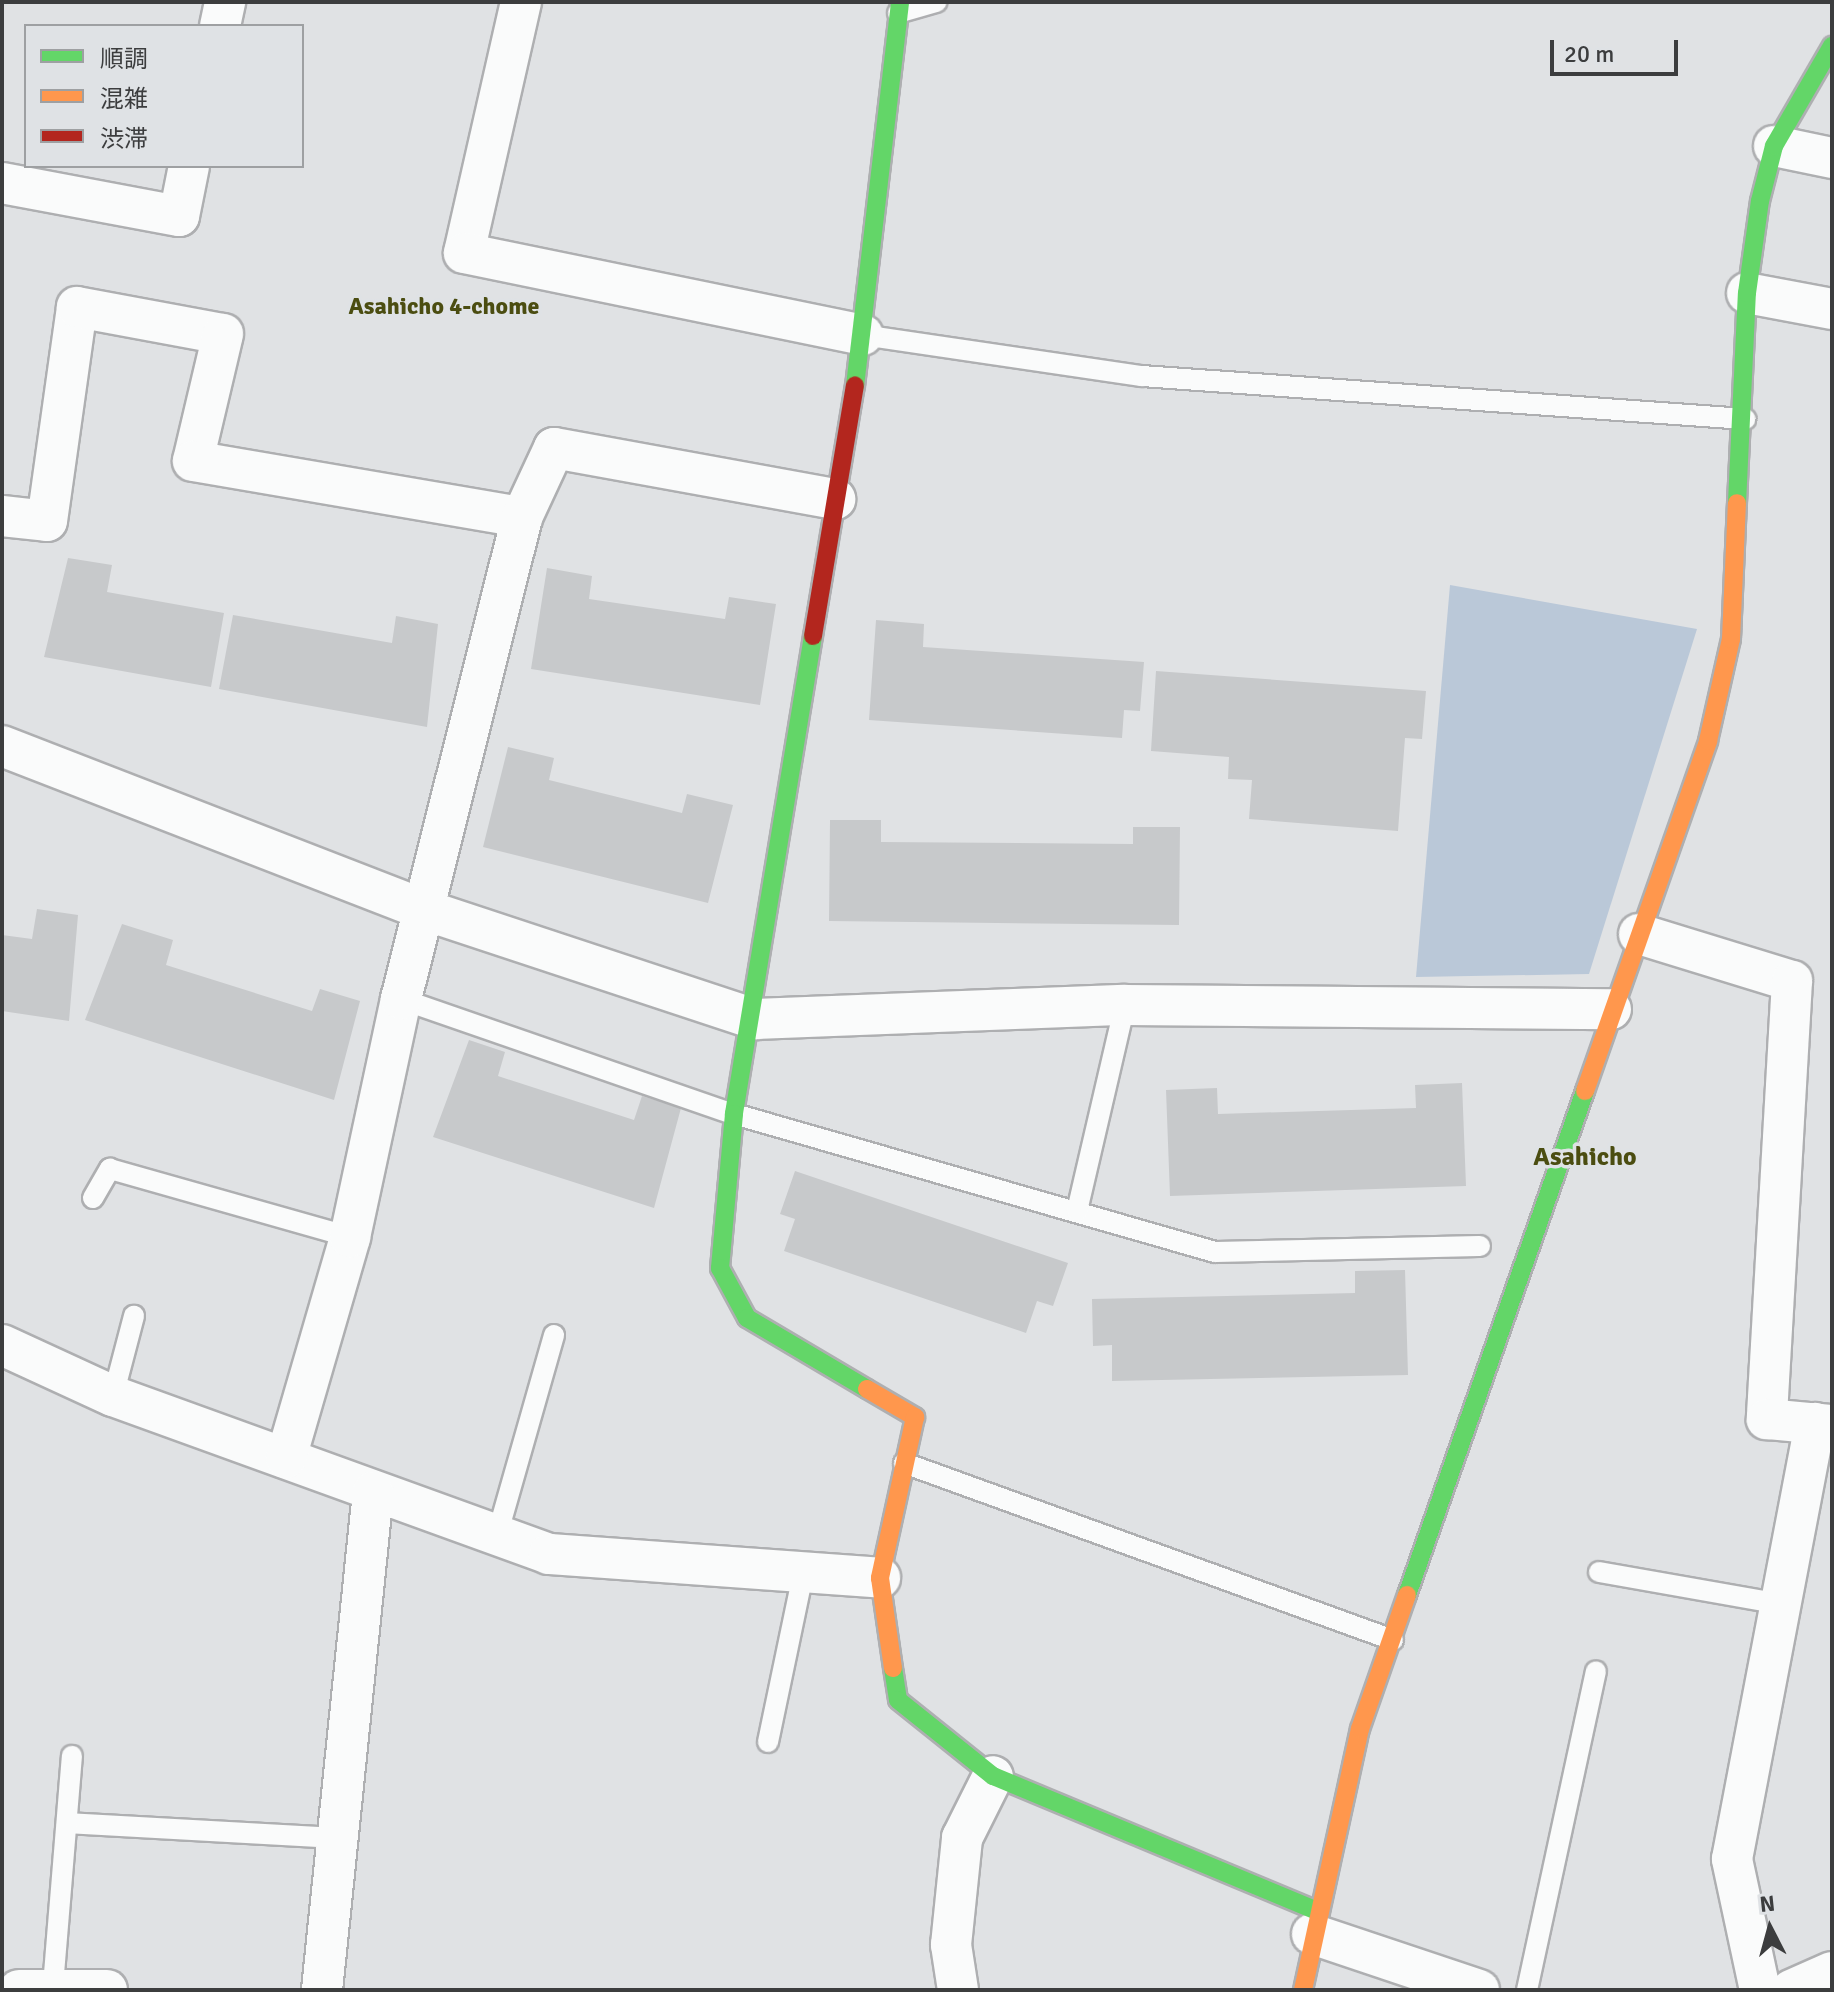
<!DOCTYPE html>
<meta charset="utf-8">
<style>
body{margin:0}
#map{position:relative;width:1834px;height:1992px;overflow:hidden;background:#e0e2e4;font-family:Signika,"Noto Sans JP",sans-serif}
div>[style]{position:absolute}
.green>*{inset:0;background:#bac8d8}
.building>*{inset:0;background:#c7c9cb}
.roads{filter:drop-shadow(2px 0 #aeafb1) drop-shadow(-2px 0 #aeafb1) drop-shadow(0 2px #aeafb1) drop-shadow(0 -2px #aeafb1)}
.lane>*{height:20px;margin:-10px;padding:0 10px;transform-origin:10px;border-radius:10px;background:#fafbfb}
.street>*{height:40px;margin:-20px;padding:0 20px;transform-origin:20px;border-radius:20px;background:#fafbfb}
.fast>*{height:18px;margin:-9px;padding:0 9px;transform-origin:9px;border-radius:9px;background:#63d668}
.slow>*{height:18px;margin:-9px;padding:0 9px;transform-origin:9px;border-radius:9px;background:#ff974d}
.jam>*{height:18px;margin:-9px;padding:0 9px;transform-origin:9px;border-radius:9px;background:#b3261e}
span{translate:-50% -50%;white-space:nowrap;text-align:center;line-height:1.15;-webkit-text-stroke:7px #dfe2e5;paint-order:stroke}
.neighbourhood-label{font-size:24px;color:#4b4d11;font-weight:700}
.quarter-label{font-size:26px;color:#4b4d11;font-weight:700}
.frame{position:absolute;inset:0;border:4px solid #3c3d3e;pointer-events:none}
.legend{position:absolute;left:24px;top:24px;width:280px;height:144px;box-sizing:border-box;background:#dfe2e5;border:2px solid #9ea0a2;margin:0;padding:10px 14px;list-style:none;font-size:24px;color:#3c3d3e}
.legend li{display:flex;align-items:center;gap:16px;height:40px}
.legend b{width:40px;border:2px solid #9ea0a2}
.north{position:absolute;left:1730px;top:1888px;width:80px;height:80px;-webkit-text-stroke:6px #dfe2e5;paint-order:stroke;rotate:354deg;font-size:22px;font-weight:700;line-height:32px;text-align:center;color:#3c3d3e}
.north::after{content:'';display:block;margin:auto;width:28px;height:36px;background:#3c3d3e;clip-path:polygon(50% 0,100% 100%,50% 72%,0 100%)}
.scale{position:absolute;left:1550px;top:40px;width:128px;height:36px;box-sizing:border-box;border:4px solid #3c3d3e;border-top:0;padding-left:10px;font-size:24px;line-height:28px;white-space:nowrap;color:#3c3d3e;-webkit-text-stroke:6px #dfe2e5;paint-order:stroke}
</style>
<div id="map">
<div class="green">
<i style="clip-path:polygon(1450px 585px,1697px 629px,1589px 974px,1416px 977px)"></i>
</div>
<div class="building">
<i style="clip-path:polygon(68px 558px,112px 565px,107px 592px,224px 613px,211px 687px,44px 657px)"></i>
<i style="clip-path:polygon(547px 568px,592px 576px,589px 599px,725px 619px,729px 597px,776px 604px,760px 705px,531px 669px)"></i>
<i style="clip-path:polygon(233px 615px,392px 643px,396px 616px,438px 624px,427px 727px,219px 689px)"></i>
<i style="clip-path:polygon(876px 620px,924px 624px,923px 647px,1144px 662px,1140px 711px,1124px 710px,1122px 738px,869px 720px)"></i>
<i style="clip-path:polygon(1156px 671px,1426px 691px,1422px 739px,1405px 738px,1398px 831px,1249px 819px,1252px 780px,1228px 779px,1229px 757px,1151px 751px)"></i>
<i style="clip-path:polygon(508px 747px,554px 758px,549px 780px,682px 813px,687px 794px,733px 805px,708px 903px,483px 847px)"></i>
<i style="clip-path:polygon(830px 820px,881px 820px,881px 842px,1133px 844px,1133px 827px,1180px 827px,1179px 925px,829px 921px)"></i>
<i style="clip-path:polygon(37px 909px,78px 915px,69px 1021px,2px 1011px,2px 935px,32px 939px)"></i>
<i style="clip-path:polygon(122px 924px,173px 940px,166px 965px,312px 1011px,320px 989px,360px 1001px,334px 1100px,85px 1020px)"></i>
<i style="clip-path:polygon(469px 1040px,505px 1052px,498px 1076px,634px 1120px,642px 1096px,681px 1108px,654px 1208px,433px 1137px)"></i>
<i style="clip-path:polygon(1462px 1083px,1466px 1186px,1170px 1196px,1166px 1090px,1217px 1088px,1218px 1114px,1416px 1108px,1415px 1085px)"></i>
<i style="clip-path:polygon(795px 1171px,1068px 1263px,1053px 1306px,1037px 1301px,1026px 1333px,784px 1251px,795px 1219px,780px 1214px)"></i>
<i style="clip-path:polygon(1405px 1270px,1408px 1375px,1112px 1381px,1112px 1345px,1093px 1346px,1092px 1299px,1355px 1293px,1355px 1271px)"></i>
</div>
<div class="roads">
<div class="lane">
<i style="left:898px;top:13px;width:40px;rotate:-16deg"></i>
<i style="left:863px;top:335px;width:282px;rotate:8.4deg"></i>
<i style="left:1142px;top:376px;width:605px;rotate:4.08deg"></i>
<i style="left:401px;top:999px;width:352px;rotate:19.1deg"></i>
<i style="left:734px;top:1114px;width:500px;rotate:16.01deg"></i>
<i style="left:1215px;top:1252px;width:265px;rotate:-1.3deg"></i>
<i style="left:93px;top:1198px;width:34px;rotate:-60deg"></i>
<i style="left:110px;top:1169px;width:249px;rotate:15.8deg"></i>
<i style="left:1077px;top:1211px;width:212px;rotate:-76.9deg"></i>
<i style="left:113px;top:1396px;width:83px;rotate:-75.3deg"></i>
<i style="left:904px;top:1463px;width:520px;rotate:19.9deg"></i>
<i style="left:496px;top:1539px;width:212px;rotate:-74.1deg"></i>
<i style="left:1599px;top:1572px;width:184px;rotate:10deg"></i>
<i style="left:768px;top:1742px;width:171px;rotate:-78.2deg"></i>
<i style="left:67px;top:1823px;width:269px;rotate:3.2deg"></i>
<i style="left:53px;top:1986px;width:231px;rotate:-85.3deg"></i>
<i style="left:1527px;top:1990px;width:326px;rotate:-77.8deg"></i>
</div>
<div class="street">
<i style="left:521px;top:2px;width:257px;rotate:102.8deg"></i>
<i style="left:464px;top:253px;width:407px;rotate:11.6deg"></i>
<i style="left:220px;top:26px;width:25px;rotate:-78deg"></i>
<i style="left:1774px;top:146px;width:59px;rotate:11.7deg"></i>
<i style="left:2px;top:183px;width:180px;rotate:10.6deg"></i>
<i style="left:179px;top:216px;width:51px;rotate:-78.7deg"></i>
<i style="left:1747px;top:293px;width:86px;rotate:10.7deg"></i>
<i style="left:2px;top:516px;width:45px;rotate:6.3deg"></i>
<i style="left:47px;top:521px;width:216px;rotate:-82deg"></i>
<i style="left:77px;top:307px;width:148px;rotate:10.5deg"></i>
<i style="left:223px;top:334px;width:130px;rotate:103.3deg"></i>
<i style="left:193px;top:461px;width:334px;rotate:9.7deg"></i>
<i style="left:2px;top:746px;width:454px;rotate:21.2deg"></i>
<i style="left:425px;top:910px;width:348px;rotate:18.3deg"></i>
<i style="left:755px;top:1019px;width:370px;rotate:-2.2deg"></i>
<i style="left:1125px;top:1005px;width:486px;rotate:0.5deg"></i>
<i style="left:1639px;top:934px;width:160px;rotate:17.1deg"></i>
<i style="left:1792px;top:981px;width:439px;rotate:93.3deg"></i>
<i style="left:1767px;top:1419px;width:65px;rotate:5.3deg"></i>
<i style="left:2px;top:1345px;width:122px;rotate:24.7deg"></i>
<i style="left:113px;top:1396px;width:464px;rotate:19.9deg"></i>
<i style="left:549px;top:1554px;width:332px;rotate:4.1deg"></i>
<i style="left:286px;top:1458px;width:230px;rotate:-73.8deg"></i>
<i style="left:350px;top:1237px;width:243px;rotate:-77.9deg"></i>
<i style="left:401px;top:999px;width:497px;rotate:-75.9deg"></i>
<i style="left:522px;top:517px;width:76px;rotate:-65.1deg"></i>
<i style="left:554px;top:448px;width:286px;rotate:10.3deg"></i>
<i style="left:1312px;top:1934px;width:176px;rotate:18.5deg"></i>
<i style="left:19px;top:1990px;width:88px"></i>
<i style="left:322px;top:1990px;width:501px;rotate:-84.15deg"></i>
<i style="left:958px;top:1990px;width:46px;rotate:-98.8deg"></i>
<i style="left:951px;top:1945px;width:108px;rotate:-84.1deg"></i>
<i style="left:962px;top:1838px;width:69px;rotate:-63.4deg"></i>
<i style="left:1760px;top:1990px;width:134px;rotate:-102.1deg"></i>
<i style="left:1732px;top:1859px;width:444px;rotate:-79.2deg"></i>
<i style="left:1791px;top:1990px;width:45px;rotate:-23.7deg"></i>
</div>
<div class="fast">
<i style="left:855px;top:386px;width:387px;rotate:-83.3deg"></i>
<i style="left:1737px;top:503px;width:210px;rotate:-87.3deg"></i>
<i style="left:1747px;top:293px;width:93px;rotate:-82deg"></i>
<i style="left:1760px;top:201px;width:57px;rotate:-75.7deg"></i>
<i style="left:1774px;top:146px;width:116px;rotate:-59.9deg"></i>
<i style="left:813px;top:636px;width:484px;rotate:99.4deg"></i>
<i style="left:734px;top:1114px;width:155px;rotate:95.2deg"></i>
<i style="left:720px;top:1268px;width:57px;rotate:61.6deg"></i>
<i style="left:747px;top:1318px;width:139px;rotate:30.6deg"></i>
<i style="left:1407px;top:1595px;width:535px;rotate:-70.55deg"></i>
<i style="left:893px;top:1668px;width:32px;rotate:81deg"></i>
<i style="left:898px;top:1700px;width:122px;rotate:38.7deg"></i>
<i style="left:993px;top:1776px;width:349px;rotate:22.6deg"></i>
</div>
<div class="slow">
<i style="left:1585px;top:1091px;width:371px;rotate:-70.6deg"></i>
<i style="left:1708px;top:741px;width:105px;rotate:-77.3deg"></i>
<i style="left:1731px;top:639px;width:136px;rotate:-87.5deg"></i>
<i style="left:867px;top:1389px;width:56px;rotate:30.3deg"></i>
<i style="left:915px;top:1417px;width:165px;rotate:102.3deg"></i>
<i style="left:880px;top:1578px;width:91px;rotate:81.8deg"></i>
<i style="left:1303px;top:1990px;width:267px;rotate:-77.7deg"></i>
<i style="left:1360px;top:1729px;width:142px;rotate:-70.7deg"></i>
</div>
<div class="jam">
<i style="left:813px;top:636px;width:254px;rotate:-80.5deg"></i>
</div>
</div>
<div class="neighbourhood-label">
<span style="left:444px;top:307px">Asahicho 4-chome</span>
</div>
<div class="quarter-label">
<span style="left:1585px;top:1158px">Asahicho</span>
</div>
<div class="frame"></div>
<ul class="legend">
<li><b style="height:10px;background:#63d668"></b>順調</li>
<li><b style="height:10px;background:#ff974d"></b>混雑</li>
<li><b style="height:10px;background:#b3261e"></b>渋滞</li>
</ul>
<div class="north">N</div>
<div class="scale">20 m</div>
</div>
